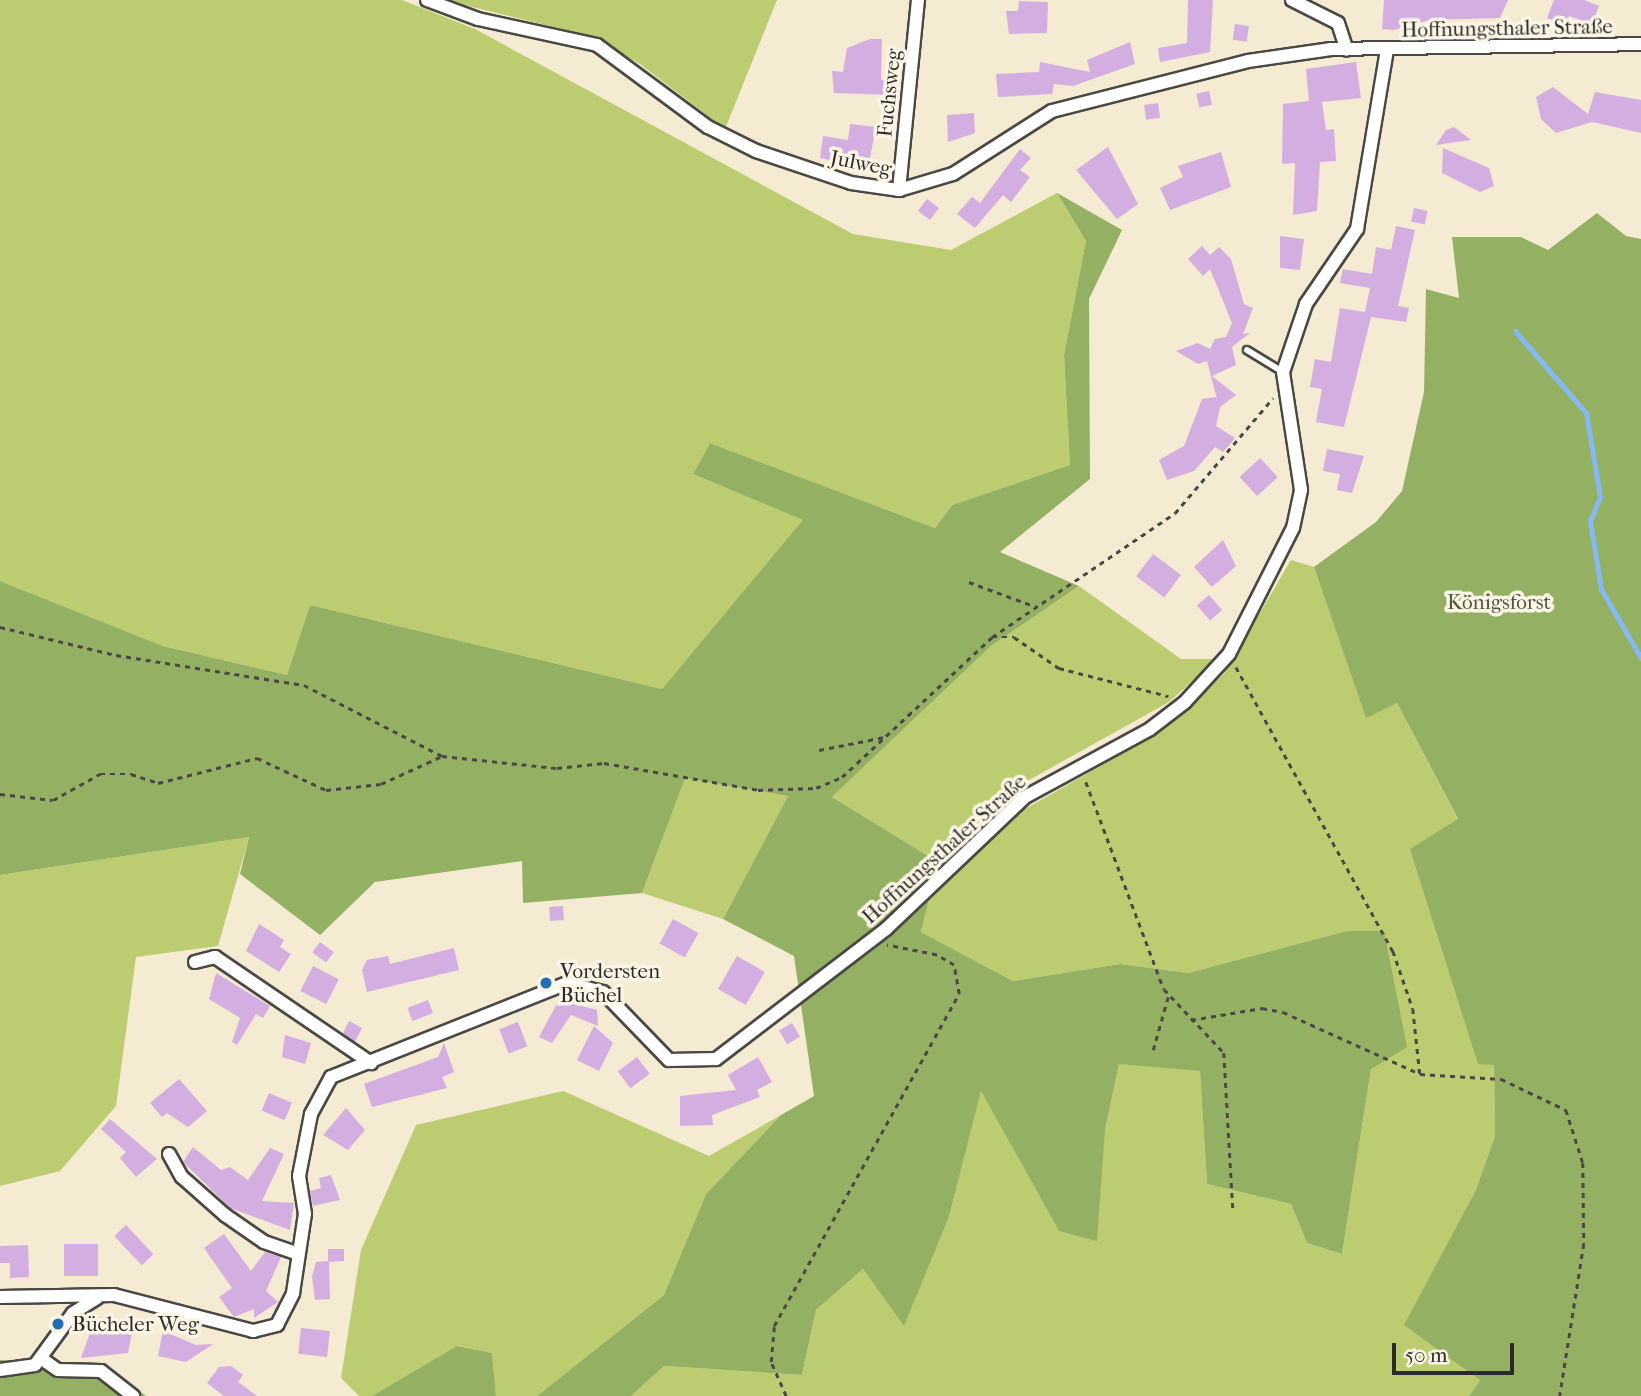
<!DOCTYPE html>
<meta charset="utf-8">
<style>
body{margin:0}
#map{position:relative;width:1641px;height:1396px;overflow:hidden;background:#f5ead2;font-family:"IM FELL French Canon",serif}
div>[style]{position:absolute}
.green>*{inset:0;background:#bbcd70}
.forest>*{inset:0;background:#94b062}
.stream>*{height:5px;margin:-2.5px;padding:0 2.5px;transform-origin:2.5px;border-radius:2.5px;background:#86b9f3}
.building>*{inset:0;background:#d3aee0;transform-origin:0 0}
.path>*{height:2.5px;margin-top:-1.25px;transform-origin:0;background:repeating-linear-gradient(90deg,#494844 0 5px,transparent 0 10px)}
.roads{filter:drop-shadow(2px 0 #494844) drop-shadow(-2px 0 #494844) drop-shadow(0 2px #494844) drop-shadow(0 -2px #494844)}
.service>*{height:6px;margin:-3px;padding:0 3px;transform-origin:3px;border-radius:3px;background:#fff}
.minor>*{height:12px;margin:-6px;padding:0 6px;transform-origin:6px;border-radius:6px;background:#fff}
.dots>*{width:19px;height:19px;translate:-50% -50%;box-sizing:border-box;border:4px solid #fcf5e5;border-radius:50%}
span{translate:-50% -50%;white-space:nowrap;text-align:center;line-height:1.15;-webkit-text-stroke:7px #fcf5e5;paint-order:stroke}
.street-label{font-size:21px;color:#2b2b2b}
.park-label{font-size:21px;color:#4f543c}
.poi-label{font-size:21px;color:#2b2b2b}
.left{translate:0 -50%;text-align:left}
.scale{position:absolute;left:1392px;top:1343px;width:122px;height:32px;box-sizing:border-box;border:4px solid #2b2b2b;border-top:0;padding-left:9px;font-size:21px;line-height:24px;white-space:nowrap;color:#2b2b2b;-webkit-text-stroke:5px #fcf5e5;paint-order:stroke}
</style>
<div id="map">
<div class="green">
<i style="clip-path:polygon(0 0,402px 0,475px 29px,853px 234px,951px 250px,1057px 193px,1086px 241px,1064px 355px,1070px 465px,952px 505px,935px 528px,710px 443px,693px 474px,804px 520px,662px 689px,310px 605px,287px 675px,163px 646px,0 581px)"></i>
<i style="clip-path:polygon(444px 0,777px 0,725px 129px,640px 64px,591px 36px)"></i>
<i style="clip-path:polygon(1291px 560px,1314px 567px,1366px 717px,1397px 703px,1458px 820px,1494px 1064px,1495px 1136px,1475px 1192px,1480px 1380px,1469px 1396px,631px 1396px,664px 1366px,802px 1375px,816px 1310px,863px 1269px,904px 1325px,949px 1217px,981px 1090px,1059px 1231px,1105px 1130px,1119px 1063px,1200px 1071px,1207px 1184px,1291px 1204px,1307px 1243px,1342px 1254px,1371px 1069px,1347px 931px,1188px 973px,1120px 964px,1013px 981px,921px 932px,930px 893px,1025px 809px,1157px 734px,1224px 674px)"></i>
<i style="clip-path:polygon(1079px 586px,1181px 659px,1217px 659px,1169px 702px,1013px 789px,938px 862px,832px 797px,991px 646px)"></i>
<i style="clip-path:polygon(685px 777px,788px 796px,723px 919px,642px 893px)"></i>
<i style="clip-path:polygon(249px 837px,218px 946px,136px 957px,116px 1106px,60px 1171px,0 1186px,0 875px)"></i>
<i style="clip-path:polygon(563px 1091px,709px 1156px,781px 1115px,706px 1194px,664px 1295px,537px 1396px,496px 1396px,492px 1353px,458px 1346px,372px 1396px,359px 1396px,341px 1378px,361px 1250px,416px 1125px)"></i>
</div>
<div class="forest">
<i style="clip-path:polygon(1057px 193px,1122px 230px,1089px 299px,1090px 479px,1000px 552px,1079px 586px,991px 646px,832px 797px,938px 862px,921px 932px,1013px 981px,1120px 964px,1188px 973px,1347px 931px,1384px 931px,1407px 1047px,1371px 1069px,1342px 1254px,1307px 1243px,1291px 1204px,1207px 1184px,1200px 1071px,1119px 1064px,1105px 1130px,1097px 1241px,1059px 1231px,981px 1091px,949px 1217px,904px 1326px,863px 1269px,816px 1310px,802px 1375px,664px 1366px,631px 1396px,537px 1396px,664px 1295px,706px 1194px,781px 1115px,814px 1096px,794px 956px,723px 919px,788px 796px,685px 778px,642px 893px,523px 903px,522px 861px,375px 882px,320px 935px,240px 874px,249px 837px,0 875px,0 581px,163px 646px,287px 675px,310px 605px,662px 689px,803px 520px,693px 474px,710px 443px,935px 528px,952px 505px,1070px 465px,1064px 355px,1086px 241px)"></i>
<i style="clip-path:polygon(1597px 213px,1626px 236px,1641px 239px,1641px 1396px,1469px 1396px,1480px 1380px,1404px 1325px,1475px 1192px,1495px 1136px,1494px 1065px,1478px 1064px,1410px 849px,1458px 819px,1397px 703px,1366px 718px,1314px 567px,1376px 522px,1402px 491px,1424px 392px,1426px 289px,1459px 298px,1452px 237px,1521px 237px,1548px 250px)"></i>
<i style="clip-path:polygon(457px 1346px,492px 1353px,496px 1396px,372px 1396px)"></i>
<i style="clip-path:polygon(0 1360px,105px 1365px,146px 1396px,0 1396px)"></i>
</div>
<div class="stream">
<i style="left:1515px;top:331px;width:108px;rotate:49.1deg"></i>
<i style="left:1586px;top:413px;width:85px;rotate:80.5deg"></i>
<i style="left:1600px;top:497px;width:26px;rotate:113deg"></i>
<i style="left:1590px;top:521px;width:69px;rotate:80.8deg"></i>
<i style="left:1601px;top:589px;width:80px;rotate:59.9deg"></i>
</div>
<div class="building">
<i style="clip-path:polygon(1188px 0,1213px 0,1210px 52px,1160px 62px,1158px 48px,1187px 43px)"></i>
<i style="clip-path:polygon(1384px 0,1508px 0,1500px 18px,1429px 20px,1394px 30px,1382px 29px)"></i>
<i style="clip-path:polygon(1554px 0,1584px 0,1599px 6px,1592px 24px,1569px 16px,1566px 25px,1547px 18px)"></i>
<i style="clip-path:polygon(1019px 1px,1048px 2px,1047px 33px,1009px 34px,1006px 11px,1018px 11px)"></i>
<i style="left:1235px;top:24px;width:14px;height:16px;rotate:8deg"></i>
<i style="clip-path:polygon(870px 39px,882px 39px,881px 80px,895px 81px,893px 95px,834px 93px,832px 71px,843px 72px,847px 48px)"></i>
<i style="clip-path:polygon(1130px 42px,1135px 64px,1073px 86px,1054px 84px,1052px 94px,998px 97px,996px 74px,1039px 72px,1040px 62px,1090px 72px,1087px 60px)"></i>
<i style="clip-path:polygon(1356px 62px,1361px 98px,1322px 102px,1326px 130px,1334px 129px,1336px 161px,1320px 162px,1317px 211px,1293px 215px,1295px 163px,1282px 164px,1283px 104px,1309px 101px,1306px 69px)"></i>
<i style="clip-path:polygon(1553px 87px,1588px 114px,1595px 92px,1641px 100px,1641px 133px,1592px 122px,1556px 133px,1541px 119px,1536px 97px)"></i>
<i style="left:1209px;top:91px;width:14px;height:13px;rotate:78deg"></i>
<i style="left:1158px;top:103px;width:15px;height:14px;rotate:82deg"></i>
<i style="clip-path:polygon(974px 113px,975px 133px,948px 142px,947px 115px)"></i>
<i style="clip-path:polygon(850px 124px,876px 127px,868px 168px,820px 158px,823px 136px,848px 140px)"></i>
<i style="clip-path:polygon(1454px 127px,1471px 140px,1436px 145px,1446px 130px)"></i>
<i style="clip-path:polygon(1108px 147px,1138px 204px,1117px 219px,1076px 170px)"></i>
<i style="clip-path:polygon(1443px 148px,1489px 168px,1494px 186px,1480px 192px,1442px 173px)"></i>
<i style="clip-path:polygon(1020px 149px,1031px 158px,1020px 170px,1030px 177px,1011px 202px,1003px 195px,975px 228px,957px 214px,972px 197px,980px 203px)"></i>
<i style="clip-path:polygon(1221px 152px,1231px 187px,1170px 210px,1160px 188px,1183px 177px,1178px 166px)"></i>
<i style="left:927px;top:199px;width:15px;height:15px;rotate:37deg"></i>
<i style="left:1414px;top:208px;width:14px;height:14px;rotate:12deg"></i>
<i style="clip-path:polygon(1396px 226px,1415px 230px,1398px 306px,1409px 308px,1406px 322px,1371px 317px,1344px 427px,1316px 422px,1322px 389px,1310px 387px,1315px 359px,1331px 362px,1340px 308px,1365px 312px,1370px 288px,1340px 283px,1343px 269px,1372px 274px,1376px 247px,1391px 250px)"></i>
<i style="clip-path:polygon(1280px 236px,1304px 239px,1300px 270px,1280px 268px)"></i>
<i style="clip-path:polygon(1202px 246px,1210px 255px,1219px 247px,1231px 259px,1244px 304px,1253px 308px,1243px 334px,1250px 333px,1232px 347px,1236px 365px,1212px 376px,1236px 395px,1220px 407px,1216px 426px,1235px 438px,1223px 452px,1215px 447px,1194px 471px,1167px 480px,1159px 460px,1184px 446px,1202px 399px,1216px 397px,1218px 403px,1207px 361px,1198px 364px,1176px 351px,1198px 343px,1210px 349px,1215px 339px,1226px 337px,1232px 323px,1210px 269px,1203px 276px,1188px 259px)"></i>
<i style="clip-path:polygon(1327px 449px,1364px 456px,1352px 493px,1337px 490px,1340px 474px,1323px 471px)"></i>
<i style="left:1260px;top:458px;width:26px;height:28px;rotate:47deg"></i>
<i style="clip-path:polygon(1223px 540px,1236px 566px,1212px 587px,1194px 567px)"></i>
<i style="left:1153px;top:554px;width:35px;height:28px;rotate:37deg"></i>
<i style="left:1209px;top:595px;width:20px;height:16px;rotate:49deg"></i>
<i style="left:563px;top:906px;width:14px;height:14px;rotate:86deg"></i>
<i style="left:673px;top:919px;width:29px;height:28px;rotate:29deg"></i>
<i style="clip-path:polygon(259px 924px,284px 940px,280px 947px,291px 954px,279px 972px,246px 951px)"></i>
<i style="left:320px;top:942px;width:17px;height:13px;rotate:36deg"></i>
<i style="clip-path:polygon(454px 948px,459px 970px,367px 992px,362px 970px,367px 960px,388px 956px,390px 964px)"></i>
<i style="left:737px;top:956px;width:32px;height:38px;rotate:30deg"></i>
<i style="left:313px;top:966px;width:29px;height:28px;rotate:27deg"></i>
<i style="clip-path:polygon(216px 973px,270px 1006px,263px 1018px,256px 1014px,237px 1045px,232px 1042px,240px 1018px,209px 999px)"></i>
<i style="left:428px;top:1000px;width:14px;height:22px;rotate:69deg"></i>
<i style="clip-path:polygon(559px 1000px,597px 1010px,598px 1026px,571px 1015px,552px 1043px,539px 1037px)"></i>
<i style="clip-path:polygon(349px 1021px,362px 1028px,355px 1042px,343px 1033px)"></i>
<i style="left:518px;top:1022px;width:26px;height:20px;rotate:69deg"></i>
<i style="left:792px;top:1023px;width:16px;height:15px;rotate:60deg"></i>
<i style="clip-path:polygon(594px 1026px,613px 1043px,599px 1071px,577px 1060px)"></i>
<i style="clip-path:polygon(285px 1035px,311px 1043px,305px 1064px,282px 1057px)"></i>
<i style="clip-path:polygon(444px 1043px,454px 1072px,442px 1077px,447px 1088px,372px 1107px,364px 1084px,438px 1057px)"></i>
<i style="left:637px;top:1057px;width:21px;height:24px;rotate:53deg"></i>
<i style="clip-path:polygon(758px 1057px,772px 1082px,757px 1090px,760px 1097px,712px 1115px,713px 1125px,680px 1126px,680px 1096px,736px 1090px,728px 1075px)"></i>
<i style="clip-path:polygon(179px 1079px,207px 1111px,188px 1127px,167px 1113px,162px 1117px,150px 1103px)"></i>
<i style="left:269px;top:1093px;width:25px;height:19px;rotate:23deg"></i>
<i style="clip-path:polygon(346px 1108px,365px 1130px,348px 1150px,323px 1135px)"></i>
<i style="clip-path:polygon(110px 1119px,157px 1159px,136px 1177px,120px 1158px,126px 1152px,101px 1129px)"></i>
<i style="clip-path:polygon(193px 1147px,221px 1170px,230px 1167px,248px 1180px,270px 1148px,284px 1154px,262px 1201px,294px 1203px,290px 1230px,230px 1208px,183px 1162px)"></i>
<i style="clip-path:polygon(331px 1175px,340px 1200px,313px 1206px,310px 1191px,321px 1188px,319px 1178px)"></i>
<i style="left:126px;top:1225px;width:40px;height:16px;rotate:47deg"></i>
<i style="clip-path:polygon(224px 1234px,251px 1271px,265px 1252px,281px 1257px,266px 1291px,278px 1302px,254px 1318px,254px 1309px,234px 1317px,219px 1297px,232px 1288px,204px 1248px)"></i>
<i style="left:98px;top:1244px;width:32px;height:34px;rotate:90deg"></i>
<i style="clip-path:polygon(28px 1245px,29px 1277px,10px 1278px,10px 1263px,0 1263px,0 1246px)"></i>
<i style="clip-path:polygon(328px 1249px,344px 1249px,344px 1261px,329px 1262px,330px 1299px,315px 1300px,312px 1277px,316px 1262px,328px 1261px)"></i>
<i style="clip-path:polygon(105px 1316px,133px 1327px,128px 1353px,81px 1358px,95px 1319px)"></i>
<i style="left:301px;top:1328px;width:29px;height:26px;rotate:6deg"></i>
<i style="clip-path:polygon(163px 1331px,196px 1345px,213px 1344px,186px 1362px,158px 1356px)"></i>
<i style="clip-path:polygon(231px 1366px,243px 1375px,238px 1382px,257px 1396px,224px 1396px,207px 1383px,219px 1367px)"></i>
</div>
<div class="path">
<i style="left:969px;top:582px;width:72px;rotate:20.2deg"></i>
<i style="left:0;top:627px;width:119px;rotate:13.6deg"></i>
<i style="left:116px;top:655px;width:190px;rotate:9.1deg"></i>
<i style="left:304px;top:685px;width:155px;rotate:27.2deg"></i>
<i style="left:442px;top:756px;width:116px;rotate:6deg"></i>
<i style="left:557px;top:768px;width:47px;rotate:-6.1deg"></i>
<i style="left:604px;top:763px;width:156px;rotate:9.9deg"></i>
<i style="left:758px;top:790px;width:58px;rotate:-2deg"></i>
<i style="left:816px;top:788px;width:28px;rotate:-23deg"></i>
<i style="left:842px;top:777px;width:205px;rotate:-43deg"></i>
<i style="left:992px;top:637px;width:221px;rotate:-34.1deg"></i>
<i style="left:1175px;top:513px;width:151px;rotate:-49.6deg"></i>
<i style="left:992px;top:637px;width:22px"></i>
<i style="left:1014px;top:637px;width:55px;rotate:34.6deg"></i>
<i style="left:1059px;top:668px;width:113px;rotate:14.4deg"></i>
<i style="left:1236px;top:667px;width:325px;rotate:61.1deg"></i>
<i style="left:1393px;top:951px;width:61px;rotate:71deg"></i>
<i style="left:1413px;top:1009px;width:65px;rotate:83.9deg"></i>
<i style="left:819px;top:750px;width:67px;rotate:-11.1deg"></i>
<i style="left:1086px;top:782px;width:221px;rotate:69.4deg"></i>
<i style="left:1164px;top:989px;width:88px;rotate:46.8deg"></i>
<i style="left:1224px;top:1053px;width:156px;rotate:86.7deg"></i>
<i style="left:0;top:794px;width:53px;rotate:6.5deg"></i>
<i style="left:53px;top:800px;width:54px;rotate:-29deg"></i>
<i style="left:100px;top:774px;width:31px"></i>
<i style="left:131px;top:774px;width:28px;rotate:18deg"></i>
<i style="left:158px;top:783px;width:102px;rotate:-14.2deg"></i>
<i style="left:257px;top:758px;width:76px;rotate:24.9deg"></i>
<i style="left:326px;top:790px;width:55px;rotate:-6.2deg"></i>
<i style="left:381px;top:784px;width:65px;rotate:-24.6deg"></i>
<i style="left:1191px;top:1020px;width:72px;rotate:-9.6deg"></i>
<i style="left:1262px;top:1008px;width:21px;rotate:11deg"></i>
<i style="left:1283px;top:1012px;width:150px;rotate:24.3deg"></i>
<i style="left:1420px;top:1074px;width:81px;rotate:3.5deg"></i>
<i style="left:1501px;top:1079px;width:72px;rotate:25.5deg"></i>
<i style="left:1566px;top:1110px;width:56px;rotate:72.2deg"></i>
<i style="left:1583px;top:1163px;width:81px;rotate:89.3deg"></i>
<i style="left:1584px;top:1244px;width:154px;rotate:99deg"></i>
<i style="left:1153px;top:1050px;width:55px;rotate:-74.2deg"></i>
<i style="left:786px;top:1396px;width:37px;rotate:-114deg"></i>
<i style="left:771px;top:1362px;width:36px;rotate:-85deg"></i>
<i style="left:774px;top:1326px;width:380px;rotate:-60.9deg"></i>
<i style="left:959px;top:994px;width:29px;rotate:-100deg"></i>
<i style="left:954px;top:965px;width:20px;rotate:-150deg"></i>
<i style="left:937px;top:955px;width:51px;rotate:-168.7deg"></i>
</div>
<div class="roads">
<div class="service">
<i style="left:1247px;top:350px;width:42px;rotate:31.4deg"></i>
</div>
<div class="minor">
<i style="left:427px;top:0;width:54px;rotate:20.4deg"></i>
<i style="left:478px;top:19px;width:122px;rotate:12.3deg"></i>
<i style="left:597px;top:45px;width:138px;rotate:36.5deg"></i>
<i style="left:708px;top:127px;width:54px;rotate:26.6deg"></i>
<i style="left:756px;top:151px;width:100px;rotate:18.6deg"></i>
<i style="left:851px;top:183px;width:49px;rotate:8.3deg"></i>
<i style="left:899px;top:190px;width:56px;rotate:-16.5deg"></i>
<i style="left:953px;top:174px;width:117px;rotate:-32.5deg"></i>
<i style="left:1052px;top:111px;width:202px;rotate:-14.3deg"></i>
<i style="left:1248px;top:61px;width:84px;rotate:-8.2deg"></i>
<i style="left:1331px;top:49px;width:310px;rotate:-0.9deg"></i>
<i style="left:1292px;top:0;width:51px;rotate:26.6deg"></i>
<i style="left:1338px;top:23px;width:28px;rotate:72deg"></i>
<i style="left:899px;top:190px;width:191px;rotate:-84.3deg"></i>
<i style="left:195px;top:962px;width:21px;rotate:-14deg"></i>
<i style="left:215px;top:957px;width:189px;rotate:34.2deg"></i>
<i style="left:169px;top:1154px;width:26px;rotate:61deg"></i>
<i style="left:182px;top:1177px;width:57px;rotate:41.5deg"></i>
<i style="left:225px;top:1215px;width:47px;rotate:34.7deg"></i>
<i style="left:264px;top:1242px;width:36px;rotate:19deg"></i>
<i style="left:0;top:1297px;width:114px;rotate:-1deg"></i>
<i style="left:114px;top:1295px;width:144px;rotate:14.5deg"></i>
<i style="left:253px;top:1331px;width:25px;rotate:-14deg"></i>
<i style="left:277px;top:1325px;width:36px;rotate:-63deg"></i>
<i style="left:293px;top:1293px;width:80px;rotate:-81.4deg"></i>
<i style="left:305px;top:1214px;width:38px;rotate:-99deg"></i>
<i style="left:299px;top:1176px;width:63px;rotate:-79deg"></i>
<i style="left:311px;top:1114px;width:42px;rotate:-61.6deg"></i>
<i style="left:331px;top:1077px;width:254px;rotate:-21.7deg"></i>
<i style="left:567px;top:983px;width:37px;rotate:14deg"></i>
<i style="left:603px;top:992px;width:95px;rotate:45.9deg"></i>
<i style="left:669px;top:1060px;width:47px;rotate:-1.2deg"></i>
<i style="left:716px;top:1059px;width:214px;rotate:-37.4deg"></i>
<i style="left:886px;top:929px;width:192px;rotate:-43.5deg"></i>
<i style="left:1025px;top:797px;width:142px;rotate:-28.5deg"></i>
<i style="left:1150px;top:729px;width:44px;rotate:-37.6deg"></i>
<i style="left:1185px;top:702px;width:65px;rotate:-47.5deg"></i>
<i style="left:1229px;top:654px;width:141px;rotate:-63.1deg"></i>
<i style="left:1293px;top:528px;width:39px;rotate:-78deg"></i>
<i style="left:1301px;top:490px;width:119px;rotate:-98.7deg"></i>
<i style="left:1283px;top:372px;width:72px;rotate:-71.3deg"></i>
<i style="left:1306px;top:304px;width:91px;rotate:-55.8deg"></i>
<i style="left:1357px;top:229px;width:181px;rotate:-80.5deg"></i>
<i style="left:42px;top:1359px;width:19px;rotate:35deg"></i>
<i style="left:58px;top:1370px;width:43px;rotate:1.3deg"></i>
<i style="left:101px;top:1371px;width:41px;rotate:38deg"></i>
<i style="left:0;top:1370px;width:35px;rotate:-8deg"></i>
<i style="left:35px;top:1365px;width:64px;rotate:-53.8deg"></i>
<i style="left:73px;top:1313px;width:28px;rotate:-32deg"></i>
</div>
</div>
<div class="dots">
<i style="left:546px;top:983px;background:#1f6fb2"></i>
<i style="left:58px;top:1324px;background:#1f6fb2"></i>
</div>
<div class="street-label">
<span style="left:1507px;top:28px;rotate:-1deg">Hoffnungsthaler Straße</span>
<span style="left:889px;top:93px;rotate:-84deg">Fuchsweg</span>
<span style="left:861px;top:163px;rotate:11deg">Julweg</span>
<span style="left:944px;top:849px;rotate:-42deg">Hoffnungsthaler Straße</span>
</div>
<div class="park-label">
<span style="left:1499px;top:602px">Königsforst</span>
</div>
<div class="poi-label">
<span class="left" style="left:560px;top:983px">Vordersten<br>Büchel</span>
<span class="left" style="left:72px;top:1324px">Bücheler Weg</span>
</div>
<div class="scale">50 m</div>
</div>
